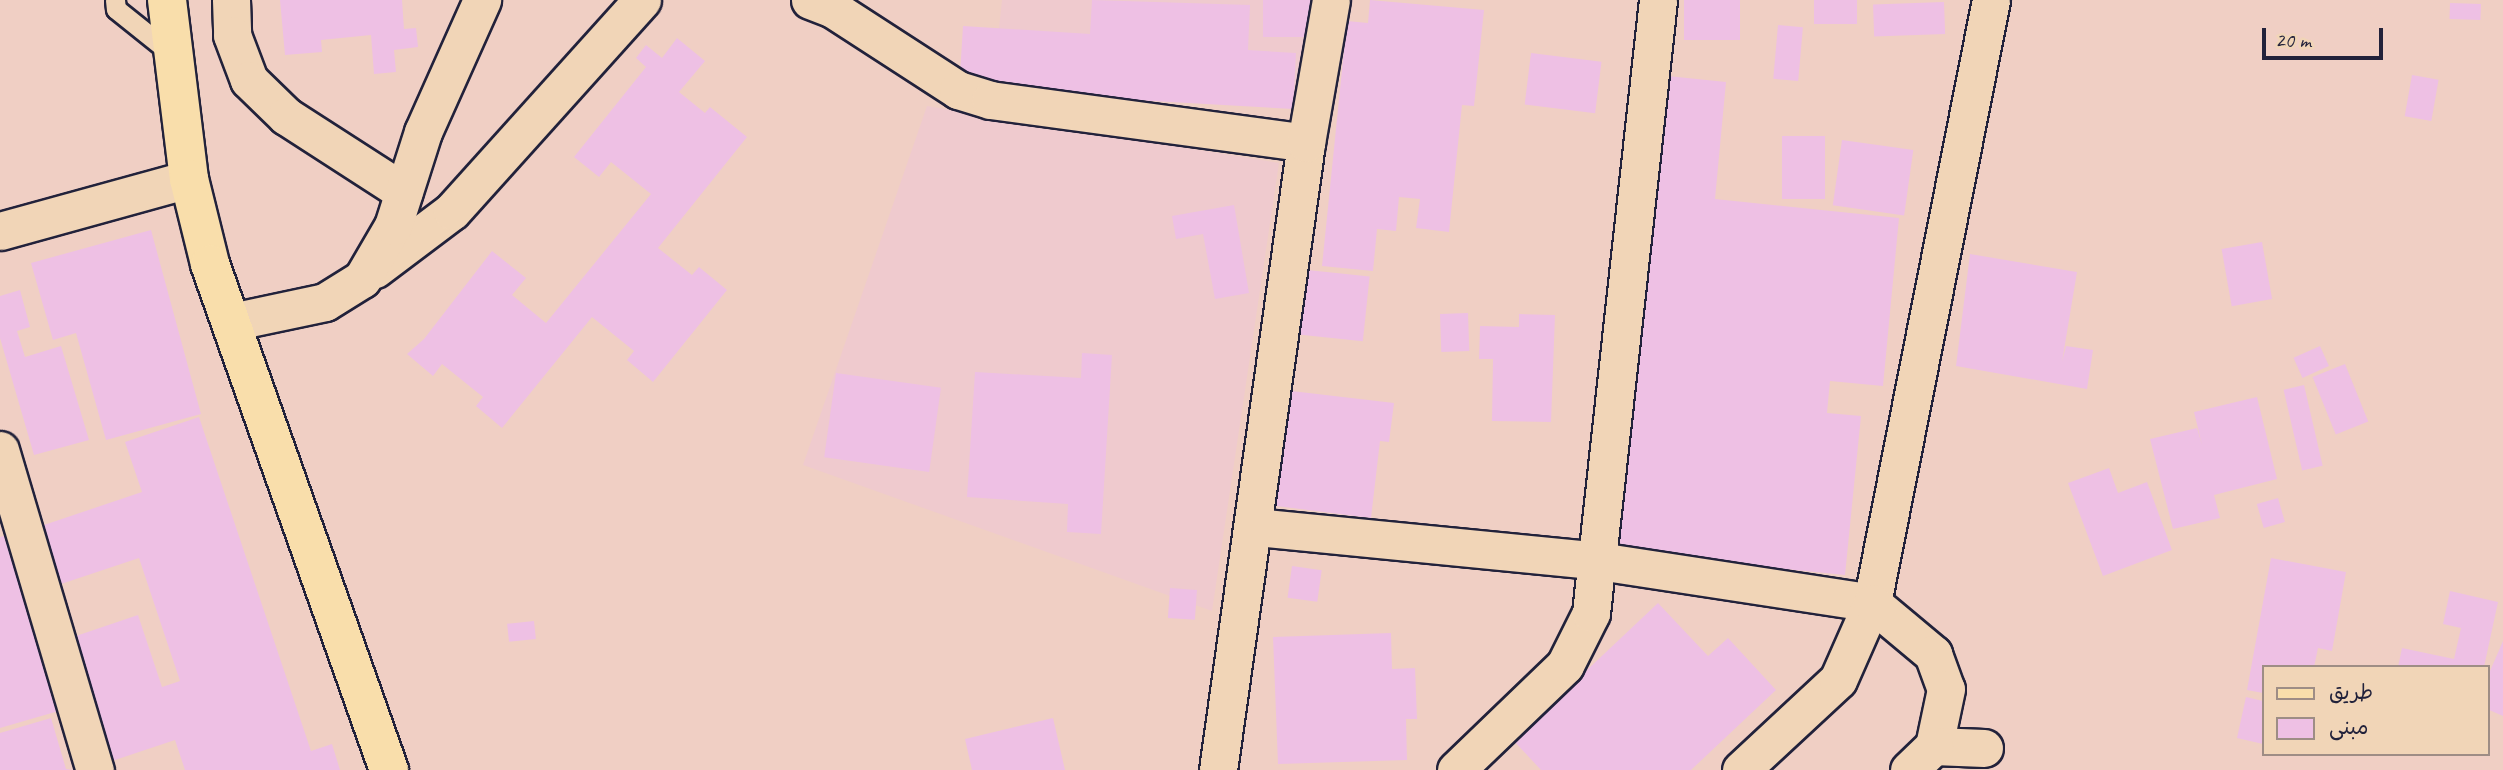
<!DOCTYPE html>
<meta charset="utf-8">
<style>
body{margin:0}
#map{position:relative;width:2503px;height:770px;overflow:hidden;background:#f0cfc4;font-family:Caveat,"Playpen Sans Arabic",sans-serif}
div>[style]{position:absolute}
.built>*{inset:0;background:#efcace}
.building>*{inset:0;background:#eec0e4;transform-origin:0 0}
.roads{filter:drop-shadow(2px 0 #22223b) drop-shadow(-2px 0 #22223b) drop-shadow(0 2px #22223b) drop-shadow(0 -2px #22223b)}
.lane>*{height:19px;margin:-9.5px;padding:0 9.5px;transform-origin:9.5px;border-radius:9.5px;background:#f1d5b7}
.street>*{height:37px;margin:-18.5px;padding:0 18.5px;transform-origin:18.5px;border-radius:18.5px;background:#f1d5b7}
.primary>*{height:38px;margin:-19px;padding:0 19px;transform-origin:19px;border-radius:19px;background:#f9deab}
span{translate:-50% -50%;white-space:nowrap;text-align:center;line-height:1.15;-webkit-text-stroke:5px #f1d5b7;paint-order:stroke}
.legend{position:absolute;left:2262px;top:665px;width:228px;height:91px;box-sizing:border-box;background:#f1d5b7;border:2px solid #9e8d85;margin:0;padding:9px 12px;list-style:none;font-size:21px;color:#22223b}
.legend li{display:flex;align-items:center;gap:14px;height:35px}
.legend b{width:35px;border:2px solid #9e8d85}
.scale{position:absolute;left:2262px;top:28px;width:121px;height:32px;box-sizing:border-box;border:4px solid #22223b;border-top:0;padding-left:9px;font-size:21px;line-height:24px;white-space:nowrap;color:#22223b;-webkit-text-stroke:5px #f1d5b7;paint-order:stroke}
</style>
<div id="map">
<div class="built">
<i style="clip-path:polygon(1002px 0,1333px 0,1323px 100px,995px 66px)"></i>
<i style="clip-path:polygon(927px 106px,1279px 163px,1212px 611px,803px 465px)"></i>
</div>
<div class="building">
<i style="clip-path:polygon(280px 0,402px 0,404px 29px,416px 28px,418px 47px,394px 50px,396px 72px,374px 74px,371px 35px,321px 40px,322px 52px,285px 55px)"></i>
<i style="clip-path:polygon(1092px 0,1250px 5px,1248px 50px,1296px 53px,1293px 109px,959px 90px,963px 26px,1090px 34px)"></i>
<i style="left:1263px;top:0;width:48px;height:37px"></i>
<i style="clip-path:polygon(1370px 0,1484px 10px,1474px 106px,1462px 105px,1449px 232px,1416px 228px,1420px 199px,1399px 197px,1396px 231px,1377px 229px,1373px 271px,1322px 266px,1347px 21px,1368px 23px)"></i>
<i style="left:1684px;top:0;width:56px;height:40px"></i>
<i style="left:1814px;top:0;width:43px;height:24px"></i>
<i style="left:1944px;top:2px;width:32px;height:71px;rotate:88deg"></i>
<i style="left:2450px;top:3px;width:31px;height:16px;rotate:2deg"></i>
<i style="left:1778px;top:25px;width:25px;height:54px;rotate:5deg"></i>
<i style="clip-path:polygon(677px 38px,705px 61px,679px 92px,705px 113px,710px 107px,747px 137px,658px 248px,692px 275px,699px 267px,727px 290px,653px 382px,627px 360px,634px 351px,592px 317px,502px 428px,476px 406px,483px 397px,442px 364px,433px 376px,407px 354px,424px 339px,492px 251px,526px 278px,512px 295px,546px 323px,651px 194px,611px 162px,599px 177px,574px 157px,646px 67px,636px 58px,646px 45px,662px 58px)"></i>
<i style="left:1531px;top:53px;width:71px;height:52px;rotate:7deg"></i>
<i style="clip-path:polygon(1658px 75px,1726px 82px,1715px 199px,1899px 218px,1883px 386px,1830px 381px,1827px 413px,1861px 416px,1845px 575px,1610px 551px)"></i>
<i style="left:2412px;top:75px;width:27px;height:42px;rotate:10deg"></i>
<i style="left:1782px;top:136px;width:43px;height:63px"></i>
<i style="left:1842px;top:140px;width:72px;height:66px;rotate:8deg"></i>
<i style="clip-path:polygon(1234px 205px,1249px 293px,1215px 299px,1203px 234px,1176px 239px,1172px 216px)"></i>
<i style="clip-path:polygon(151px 230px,201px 414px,106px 440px,76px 333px,53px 340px,31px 263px)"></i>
<i style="left:2262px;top:242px;width:58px;height:41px;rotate:80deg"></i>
<i style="clip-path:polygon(1970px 254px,2077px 272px,2062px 362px,2066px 346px,2093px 350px,2087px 389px,1956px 366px)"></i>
<i style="left:1298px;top:269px;width:72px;height:65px;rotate:6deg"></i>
<i style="clip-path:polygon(20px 290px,30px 327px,17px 331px,25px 357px,61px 346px,89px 440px,34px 455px,0 338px,0 296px)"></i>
<i style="left:1468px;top:313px;width:38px;height:28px;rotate:88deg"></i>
<i style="clip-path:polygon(1519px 314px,1555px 315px,1551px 422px,1492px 421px,1493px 359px,1479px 359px,1480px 326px,1519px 327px)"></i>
<i style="left:2320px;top:346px;width:22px;height:29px;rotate:66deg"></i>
<i style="clip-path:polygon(1082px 353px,1112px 355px,1101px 534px,1067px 532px,1068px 504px,967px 497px,975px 372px,1081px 378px)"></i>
<i style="left:2345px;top:364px;width:62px;height:35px;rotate:68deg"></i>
<i style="left:836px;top:373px;width:106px;height:85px;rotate:8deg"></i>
<i style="left:2304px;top:385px;width:83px;height:21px;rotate:77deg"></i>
<i style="clip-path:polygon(1283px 390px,1394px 403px,1389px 442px,1380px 441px,1371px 518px,1269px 505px)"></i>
<i style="clip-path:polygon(2257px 397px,2277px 479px,2214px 495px,2220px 518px,2173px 529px,2150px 439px,2197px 428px,2202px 445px,2194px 412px)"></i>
<i style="clip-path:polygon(199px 417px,311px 751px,332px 744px,340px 770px,185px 770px,175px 740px,112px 761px,70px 638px,138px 615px,162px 687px,180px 681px,139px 558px,61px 584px,41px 526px,142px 492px,125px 442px)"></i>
<i style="clip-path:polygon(2109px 468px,2118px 493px,2147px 482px,2172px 550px,2103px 576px,2068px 483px)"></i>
<i style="left:2278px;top:498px;width:25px;height:22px;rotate:74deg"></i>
<i style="clip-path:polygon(11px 534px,62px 710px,0 728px,0 537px)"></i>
<i style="clip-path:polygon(2271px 558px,2346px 572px,2332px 651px,2318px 648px,2314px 667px,2263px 667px,2263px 693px,2247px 690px)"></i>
<i style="left:1292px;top:566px;width:30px;height:32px;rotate:8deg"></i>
<i style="left:1170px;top:588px;width:27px;height:30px;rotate:4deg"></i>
<i style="clip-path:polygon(2450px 591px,2498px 602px,2484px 667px,2398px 667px,2402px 648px,2454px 659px,2461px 628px,2443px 624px)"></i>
<i style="clip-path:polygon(1658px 603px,1708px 656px,1728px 638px,1776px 690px,1691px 770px,1541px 770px,1513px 740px)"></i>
<i style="left:534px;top:621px;width:18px;height:27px;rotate:84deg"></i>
<i style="clip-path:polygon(1391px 633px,1392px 669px,1415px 668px,1417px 719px,1406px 719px,1407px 760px,1278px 764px,1273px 637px)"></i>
<i style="clip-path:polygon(2503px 641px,2503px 716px,2487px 709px,2487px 678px)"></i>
<i style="clip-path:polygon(2246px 697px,2263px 701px,2263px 744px,2237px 738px)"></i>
<i style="clip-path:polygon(51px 718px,66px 769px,73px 770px,0 770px,0 733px)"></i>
<i style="clip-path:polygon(1053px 718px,1065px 770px,972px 770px,965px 739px)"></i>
</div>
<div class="roads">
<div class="lane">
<i style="left:115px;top:0;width:9px;rotate:84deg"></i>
<i style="left:116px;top:9px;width:70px;rotate:38.7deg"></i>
</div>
<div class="street">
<i style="left:231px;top:0;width:35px;rotate:88deg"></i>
<i style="left:232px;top:35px;width:48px;rotate:69.3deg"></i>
<i style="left:249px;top:80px;width:52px;rotate:44.2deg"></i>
<i style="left:286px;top:116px;width:140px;rotate:32.8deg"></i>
<i style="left:810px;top:0;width:25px;rotate:21deg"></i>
<i style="left:833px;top:9px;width:149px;rotate:32.9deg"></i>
<i style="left:958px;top:90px;width:34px;rotate:17deg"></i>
<i style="left:990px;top:100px;width:319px;rotate:7.7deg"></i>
<i style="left:0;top:231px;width:196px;rotate:-15.4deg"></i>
<i style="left:375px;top:269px;width:96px;rotate:-37deg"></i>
<i style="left:452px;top:211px;width:284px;rotate:-48deg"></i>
<i style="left:231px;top:322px;width:96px;rotate:-12deg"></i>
<i style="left:325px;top:302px;width:44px;rotate:-31.9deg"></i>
<i style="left:362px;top:279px;width:61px;rotate:-59.7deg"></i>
<i style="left:393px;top:226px;width:99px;rotate:-72.3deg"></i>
<i style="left:423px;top:132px;width:145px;rotate:-65.9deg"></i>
<i style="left:0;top:450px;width:334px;rotate:73.5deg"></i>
<i style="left:1255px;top:527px;width:346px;rotate:5.6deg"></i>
<i style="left:1599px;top:561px;width:276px;rotate:8.7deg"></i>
<i style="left:1872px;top:603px;width:615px;rotate:-78.84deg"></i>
<i style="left:1218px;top:770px;width:633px;rotate:-82.01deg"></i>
<i style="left:1306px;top:143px;width:145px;rotate:-80.1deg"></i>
<i style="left:1456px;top:770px;width:151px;rotate:-43.9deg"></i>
<i style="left:1565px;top:665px;width:58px;rotate:-63.4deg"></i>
<i style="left:1591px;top:613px;width:617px;rotate:-83.76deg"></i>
<i style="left:1741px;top:770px;width:132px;rotate:-42.9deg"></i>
<i style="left:1838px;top:680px;width:84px;rotate:-66.2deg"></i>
<i style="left:1872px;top:603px;width:80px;rotate:39.9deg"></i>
<i style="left:1933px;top:654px;width:37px;rotate:70deg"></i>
<i style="left:1946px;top:689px;width:58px;rotate:101.9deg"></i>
<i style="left:1934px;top:746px;width:50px;rotate:2.3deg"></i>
<i style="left:1909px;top:770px;width:35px;rotate:-44deg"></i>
</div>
<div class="primary">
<i style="left:167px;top:0;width:180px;rotate:83deg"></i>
<i style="left:189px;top:179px;width:88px;rotate:76.1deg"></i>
<i style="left:210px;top:264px;width:537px;rotate:70.52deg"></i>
</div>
</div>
<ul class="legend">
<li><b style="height:9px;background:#f9deab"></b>طريق</li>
<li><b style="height:19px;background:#eec0e4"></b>مبنى</li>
</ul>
<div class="scale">20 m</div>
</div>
